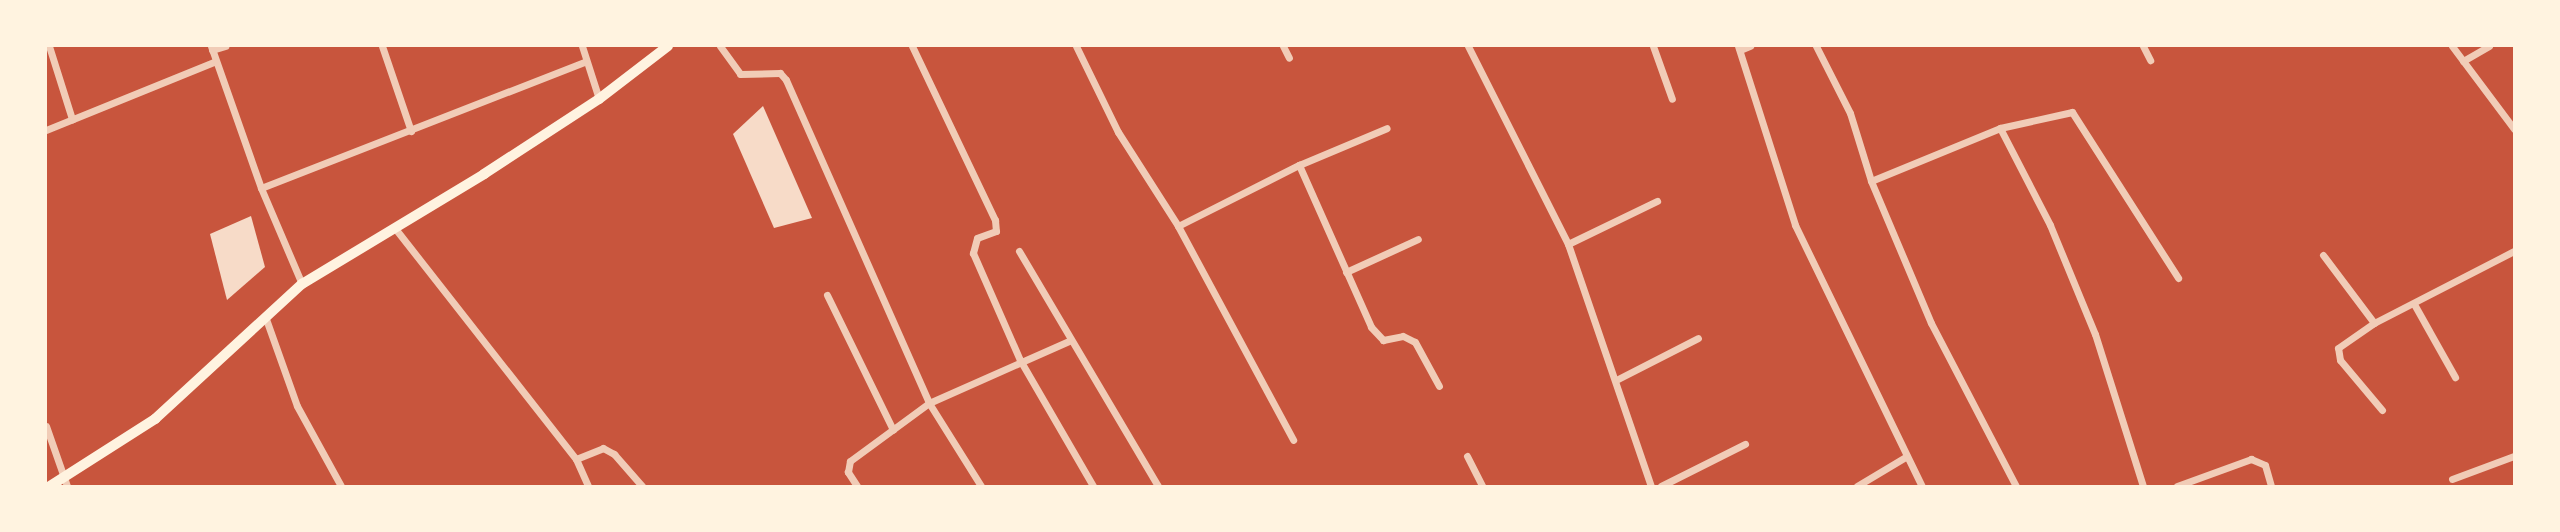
<!DOCTYPE html>
<style>
body{margin:0}
#map{position:relative;width:2560px;height:532px;overflow:hidden;background:#c8553d;font-family:"Roboto Condensed",sans-serif}
div>[style]{position:absolute}
.building>*{inset:0;background:#f7dbc8}
.minor>*{height:7px;margin:-3.5px;padding:0 3.5px;transform-origin:3.5px;border-radius:3.5px;background:#f1ccb7}
.primary>*{height:10px;margin:-5px;padding:0 5px;transform-origin:5px;border-radius:5px;background:#fff3e0}
span{translate:-50% -50%;white-space:nowrap;text-align:center;line-height:1.15;-webkit-text-stroke:7px #fff3e0;paint-order:stroke}
.frame{position:absolute;inset:0;border:47px solid #fff3e0;pointer-events:none}
</style>
<div id="map">
<div class="building">
<i style="clip-path:polygon(763px 106px,812px 218px,774px 228px,733px 134px)"></i>
<i style="clip-path:polygon(251px 216px,265px 267px,227px 300px,210px 234px)"></i>
</div>
<div class="minor">
<i style="left:49px;top:46px;width:77px;rotate:72.5deg"></i>
<i style="left:211px;top:46px;width:151px;rotate:70.6deg"></i>
<i style="left:261px;top:188px;width:104px;rotate:66.9deg"></i>
<i style="left:382px;top:46px;width:90px;rotate:71.2deg"></i>
<i style="left:582px;top:46px;width:56px;rotate:72.2deg"></i>
<i style="left:720px;top:46px;width:34px;rotate:54deg"></i>
<i style="left:740px;top:74px;width:40px;rotate:-1.4deg"></i>
<i style="left:780px;top:73px;width:9px;rotate:49deg"></i>
<i style="left:786px;top:80px;width:353px;rotate:66.1deg"></i>
<i style="left:929px;top:403px;width:98px;rotate:57.9deg"></i>
<i style="left:912px;top:46px;width:193px;rotate:64.5deg"></i>
<i style="left:995px;top:220px;width:11px;rotate:85deg"></i>
<i style="left:996px;top:231px;width:20px;rotate:160deg"></i>
<i style="left:977px;top:238px;width:16px;rotate:105deg"></i>
<i style="left:973px;top:253px;width:117px;rotate:66.3deg"></i>
<i style="left:1020px;top:360px;width:146px;rotate:59.9deg"></i>
<i style="left:1076px;top:46px;width:96px;rotate:64deg"></i>
<i style="left:1118px;top:132px;width:112px;rotate:57.4deg"></i>
<i style="left:1178px;top:226px;width:243px;rotate:61.7deg"></i>
<i style="left:1283px;top:46px;width:13px;rotate:63deg"></i>
<i style="left:1468px;top:46px;width:222px;rotate:63.2deg"></i>
<i style="left:1568px;top:244px;width:256px;rotate:71.1deg"></i>
<i style="left:1653px;top:46px;width:56px;rotate:70.3deg"></i>
<i style="left:1738px;top:46px;width:188px;rotate:72.3deg"></i>
<i style="left:1795px;top:225px;width:290px;rotate:64.1deg"></i>
<i style="left:1816px;top:46px;width:75px;rotate:63.1deg"></i>
<i style="left:1850px;top:113px;width:71px;rotate:72.8deg"></i>
<i style="left:1871px;top:181px;width:154px;rotate:67.1deg"></i>
<i style="left:1931px;top:323px;width:184px;rotate:62.5deg"></i>
<i style="left:2143px;top:46px;width:16px;rotate:63deg"></i>
<i style="left:2452px;top:46px;width:104px;rotate:53.2deg"></i>
<i style="left:212px;top:50px;width:14px;rotate:-17deg"></i>
<i style="left:1740px;top:50px;width:11px;rotate:-22deg"></i>
<i style="left:2463px;top:61px;width:30px;rotate:-30deg"></i>
<i style="left:2000px;top:128px;width:109px;rotate:62.7deg"></i>
<i style="left:2050px;top:225px;width:118px;rotate:67.6deg"></i>
<i style="left:2095px;top:334px;width:159px;rotate:72.5deg"></i>
<i style="left:46px;top:130px;width:183px;rotate:-22.1deg"></i>
<i style="left:1299px;top:165px;width:177px;rotate:66deg"></i>
<i style="left:1371px;top:327px;width:18px;rotate:47deg"></i>
<i style="left:1383px;top:340px;width:20px;rotate:-11deg"></i>
<i style="left:1403px;top:336px;width:13px;rotate:27deg"></i>
<i style="left:1415px;top:342px;width:50px;rotate:61.4deg"></i>
<i style="left:1871px;top:181px;width:139px;rotate:-22.3deg"></i>
<i style="left:2000px;top:128px;width:74px;rotate:-12.5deg"></i>
<i style="left:2072px;top:112px;width:197px;rotate:57.4deg"></i>
<i style="left:261px;top:188px;width:349px;rotate:-21.3deg"></i>
<i style="left:1178px;top:226px;width:136px;rotate:-26.8deg"></i>
<i style="left:1299px;top:165px;width:95px;rotate:-22.8deg"></i>
<i style="left:394px;top:227px;width:295px;rotate:51.9deg"></i>
<i style="left:576px;top:459px;width:30px;rotate:66deg"></i>
<i style="left:1568px;top:244px;width:99px;rotate:-25.8deg"></i>
<i style="left:1019px;top:251px;width:273px;rotate:59.4deg"></i>
<i style="left:2323px;top:255px;width:85px;rotate:53.1deg"></i>
<i style="left:1346px;top:272px;width:79px;rotate:-24.6deg"></i>
<i style="left:827px;top:295px;width:150px;rotate:63.9deg"></i>
<i style="left:2414px;top:304px;width:84px;rotate:60.7deg"></i>
<i style="left:266px;top:319px;width:92px;rotate:70.4deg"></i>
<i style="left:297px;top:406px;width:91px;rotate:61.2deg"></i>
<i style="left:1616px;top:380px;width:92px;rotate:-27.1deg"></i>
<i style="left:2382px;top:410px;width:65px;rotate:-130deg"></i>
<i style="left:2340px;top:360px;width:12px;rotate:-99deg"></i>
<i style="left:2338px;top:348px;width:44px;rotate:-34.8deg"></i>
<i style="left:2374px;top:323px;width:157px;rotate:-27.2deg"></i>
<i style="left:46px;top:426px;width:64px;rotate:70.7deg"></i>
<i style="left:1467px;top:456px;width:34px;rotate:63deg"></i>
<i style="left:576px;top:459px;width:29px;rotate:-22deg"></i>
<i style="left:603px;top:448px;width:13px;rotate:29deg"></i>
<i style="left:614px;top:454px;width:43px;rotate:48.8deg"></i>
<i style="left:2452px;top:479px;width:66px;rotate:-20.4deg"></i>
<i style="left:857px;top:486px;width:17px;rotate:-123deg"></i>
<i style="left:848px;top:472px;width:11px;rotate:-80deg"></i>
<i style="left:850px;top:461px;width:98px;rotate:-36.3deg"></i>
<i style="left:929px;top:403px;width:153px;rotate:-23.9deg"></i>
<i style="left:1661px;top:486px;width:94px;rotate:-26.6deg"></i>
<i style="left:1857px;top:486px;width:58px;rotate:-31deg"></i>
<i style="left:2177px;top:486px;width:79px;rotate:-20deg"></i>
<i style="left:2251px;top:459px;width:15px;rotate:23deg"></i>
<i style="left:2265px;top:465px;width:22px;rotate:74deg"></i>
</div>
<div class="primary">
<i style="left:50px;top:486px;width:125px;rotate:-32.5deg"></i>
<i style="left:155px;top:419px;width:200px;rotate:-42.6deg"></i>
<i style="left:302px;top:284px;width:213px;rotate:-31.1deg"></i>
<i style="left:484px;top:174px;width:137px;rotate:-33.1deg"></i>
<i style="left:599px;top:99px;width:87px;rotate:-37.5deg"></i>
</div>
<div class="frame"></div>
</div>
